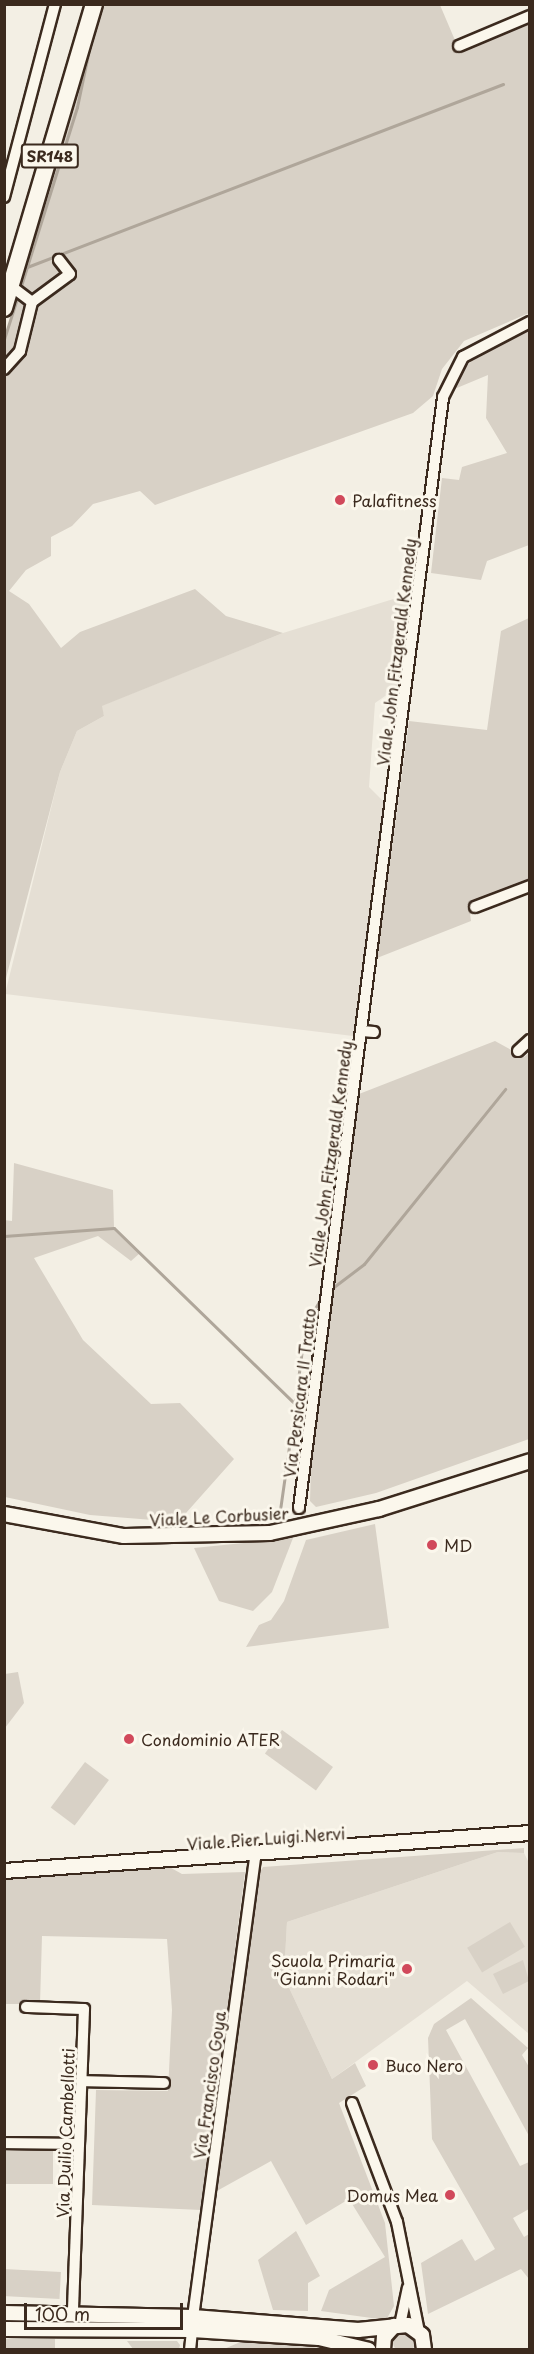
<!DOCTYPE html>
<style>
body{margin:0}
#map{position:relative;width:534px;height:2354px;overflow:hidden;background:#f3efe4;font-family:"Playpen Sans",sans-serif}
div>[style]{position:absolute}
.built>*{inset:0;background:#e5dfd4}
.green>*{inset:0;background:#d8d1c6;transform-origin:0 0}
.round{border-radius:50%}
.stream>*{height:3px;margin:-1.5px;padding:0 1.5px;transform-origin:1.5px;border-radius:1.5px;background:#afa69a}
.roads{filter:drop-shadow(2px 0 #3b2a1e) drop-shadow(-2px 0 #3b2a1e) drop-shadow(0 2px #3b2a1e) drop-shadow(0 -2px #3b2a1e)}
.minor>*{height:10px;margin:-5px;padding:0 5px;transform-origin:5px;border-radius:5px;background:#fbf7ec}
.tertiary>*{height:14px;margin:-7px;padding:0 7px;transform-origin:7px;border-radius:7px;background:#fbf7ec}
.primary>*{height:16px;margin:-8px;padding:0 8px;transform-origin:8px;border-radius:8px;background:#fbf7ec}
.dots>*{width:16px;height:16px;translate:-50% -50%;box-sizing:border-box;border:3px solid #fbf7ec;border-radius:50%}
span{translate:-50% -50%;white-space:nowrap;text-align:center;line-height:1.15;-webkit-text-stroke:6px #fbf7ec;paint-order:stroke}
.shield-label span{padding:2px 4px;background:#fbf7ec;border:2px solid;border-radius:4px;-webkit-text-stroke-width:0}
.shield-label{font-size:15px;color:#3b2a1e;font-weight:700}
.poi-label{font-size:16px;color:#3b2a1e}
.left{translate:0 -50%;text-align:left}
.right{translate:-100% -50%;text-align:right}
.street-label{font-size:16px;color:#3b2a1e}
.frame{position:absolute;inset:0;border:6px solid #3b2a1e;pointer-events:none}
.scale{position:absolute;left:24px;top:2303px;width:159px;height:27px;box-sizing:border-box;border:3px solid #3b2a1e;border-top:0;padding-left:8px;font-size:18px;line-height:21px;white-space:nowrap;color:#3b2a1e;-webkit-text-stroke:4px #fbf7ec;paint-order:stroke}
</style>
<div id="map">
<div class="built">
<i style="clip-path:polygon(413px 593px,401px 685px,375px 703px,369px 787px,386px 804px,353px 1036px,5px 994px,60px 772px,77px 731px,104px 716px,101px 706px,283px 633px)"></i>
<i style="clip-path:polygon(498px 1852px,524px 1853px,529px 1863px,529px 2034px,467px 1981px,332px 2079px,284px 1977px,287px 1922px)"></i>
</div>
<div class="green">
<i style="clip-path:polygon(98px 5px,440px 5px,460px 52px,529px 23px,529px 313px,464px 341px,442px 369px,433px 396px,413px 413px,155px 505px,140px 491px,93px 504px,72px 526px,51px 537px,51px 556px,26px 570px,9px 591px,29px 604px,61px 648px,80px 632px,195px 589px,226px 616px,283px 633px,102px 706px,104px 716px,77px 731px,60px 772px,5px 982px,5px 342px)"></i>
<i style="clip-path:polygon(529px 328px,529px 545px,487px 561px,481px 580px,431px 573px,442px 478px,459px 480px,462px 467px,507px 453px,486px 418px,488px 375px,452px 390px,457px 376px,484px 348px)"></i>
<i style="clip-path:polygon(529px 618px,529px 880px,469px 906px,471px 921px,377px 958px,409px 721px,487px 730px,501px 631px)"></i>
<i style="clip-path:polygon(495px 1041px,524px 1057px,529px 1053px,529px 1439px,376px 1493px,316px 1507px,310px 1501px,311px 1466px,359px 1094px)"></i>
<i style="clip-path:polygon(14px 1163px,113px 1190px,114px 1228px,140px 1253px,131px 1261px,98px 1236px,34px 1258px,83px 1340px,151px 1404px,180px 1403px,234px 1459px,178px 1522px,90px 1515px,5px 1497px,4px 1220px,12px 1221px)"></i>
<i style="clip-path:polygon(375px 1524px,389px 1628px,246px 1647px,259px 1625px,271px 1620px,284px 1601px,306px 1540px)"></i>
<i style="clip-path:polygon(293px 1538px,272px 1592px,253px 1611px,219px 1601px,194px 1548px)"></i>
<i style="clip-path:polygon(18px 1672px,24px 1703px,5px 1728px,5px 1674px)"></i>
<i style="left:282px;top:1730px;width:63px;height:29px;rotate:36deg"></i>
<i style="left:85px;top:1762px;width:30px;height:57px;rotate:37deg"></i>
<i style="clip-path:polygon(524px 1848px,524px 1853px,498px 1852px,287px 1922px,284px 1977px,332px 2079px,355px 2063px,366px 2086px,339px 2103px,385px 2223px,394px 2306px,386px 2320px,321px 2311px,329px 2290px,385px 2257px,349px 2199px,306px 2225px,271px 2161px,215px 2192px,260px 1872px,263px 1867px)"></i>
<i style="clip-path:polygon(164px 1864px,182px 1874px,245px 1872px,201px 2210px,92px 2205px,96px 2090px,168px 2091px,172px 2010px,167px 1939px,42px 1936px,40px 2004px,5px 2004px,5px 1873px)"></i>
<i style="left:510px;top:1922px;width:29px;height:50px;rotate:59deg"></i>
<i style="clip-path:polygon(523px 1960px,529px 1981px,503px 1994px,493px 1974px)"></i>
<i style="clip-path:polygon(471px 1998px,528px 2048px,522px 2055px,529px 2067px,529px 2136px,465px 2019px,446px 2030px,520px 2166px,529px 2162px,529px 2209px,513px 2218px,524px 2237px,529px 2234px,529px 2279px,521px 2269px,428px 2314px,421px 2263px,462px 2239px,475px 2261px,495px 2249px,432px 2139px,428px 2038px,434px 2024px)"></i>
<i style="left:53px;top:2148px;width:36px;height:49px;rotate:90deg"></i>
<i style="clip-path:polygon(296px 2231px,320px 2276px,308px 2283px,308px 2311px,273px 2310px,258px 2260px)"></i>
<i style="left:4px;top:2269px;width:57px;height:27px;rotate:3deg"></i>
<i class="round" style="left:393px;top:2331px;width:22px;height:22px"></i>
<i style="left:5px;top:2339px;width:50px;height:10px"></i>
<i style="clip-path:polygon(245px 2340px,333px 2349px,224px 2349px)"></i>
<i style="clip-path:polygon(127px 2341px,177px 2341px,180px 2345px,179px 2349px,133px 2349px)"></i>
</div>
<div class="stream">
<i style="left:27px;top:267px;width:510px;rotate:-21.03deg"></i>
<i style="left:20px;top:289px;width:191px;rotate:-72.6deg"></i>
<i style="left:77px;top:107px;width:63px;rotate:-78.2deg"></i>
<i style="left:4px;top:339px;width:46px;rotate:-72.3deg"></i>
<i style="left:4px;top:1236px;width:110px;rotate:-4.2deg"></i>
<i style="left:114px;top:1228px;width:252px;rotate:44.2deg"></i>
<i style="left:295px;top:1404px;width:80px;rotate:-82.8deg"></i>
<i style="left:305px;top:1325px;width:35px;rotate:-59deg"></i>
<i style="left:331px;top:1289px;width:41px;rotate:-37.1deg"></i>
<i style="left:364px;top:1264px;width:225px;rotate:-51.1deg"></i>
<i style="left:280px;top:1510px;width:107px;rotate:-81.9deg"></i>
</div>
<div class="roads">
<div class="minor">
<i style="left:459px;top:46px;width:77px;rotate:-22.9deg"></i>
<i style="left:4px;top:197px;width:200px;rotate:-75.2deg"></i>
<i style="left:32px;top:302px;width:47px;rotate:-36.4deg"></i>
<i style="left:70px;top:274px;width:18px;rotate:-128deg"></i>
<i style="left:4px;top:369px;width:24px;rotate:-48deg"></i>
<i style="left:20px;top:351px;width:50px;rotate:-76.2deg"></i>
<i style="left:32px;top:302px;width:26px;rotate:-143deg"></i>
<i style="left:475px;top:907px;width:59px;rotate:-20.9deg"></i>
<i style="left:362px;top:1031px;width:12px;rotate:5deg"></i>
<i style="left:518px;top:1051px;width:16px;rotate:-43deg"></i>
<i style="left:299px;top:1508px;width:1120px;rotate:-82.61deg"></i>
<i style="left:443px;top:397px;width:45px;rotate:-63.4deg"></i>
<i style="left:463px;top:357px;width:76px;rotate:-27.6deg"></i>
<i style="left:26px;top:2007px;width:58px;rotate:2deg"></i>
<i style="left:84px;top:2009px;width:306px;rotate:92.1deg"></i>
<i style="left:82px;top:2081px;width:82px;rotate:1.4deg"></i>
<i style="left:352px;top:2103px;width:127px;rotate:69.3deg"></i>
<i style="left:397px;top:2222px;width:112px;rotate:78.7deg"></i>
<i style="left:4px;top:2143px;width:75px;rotate:0.8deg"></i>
<i style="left:193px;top:2317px;width:465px;rotate:-82.3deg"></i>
<i style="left:400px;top:2325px;width:38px;rotate:-78deg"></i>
<i style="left:190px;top:2350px;width:20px;rotate:-84deg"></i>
</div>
<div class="tertiary">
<i style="left:4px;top:1514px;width:122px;rotate:10.4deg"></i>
<i style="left:124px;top:1536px;width:146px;rotate:-1.2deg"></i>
<i style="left:270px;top:1533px;width:112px;rotate:-12.4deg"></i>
<i style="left:379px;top:1509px;width:158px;rotate:-17.6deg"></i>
<i style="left:4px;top:1871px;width:527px;rotate:-4.13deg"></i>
<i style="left:4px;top:2313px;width:189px;rotate:1.2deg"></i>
<i style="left:193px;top:2317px;width:166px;rotate:4.5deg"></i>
<i style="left:358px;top:2330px;width:50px;rotate:-5.7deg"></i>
<i style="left:408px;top:2325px;width:17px;rotate:36deg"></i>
<i style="left:422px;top:2335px;width:15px;rotate:82deg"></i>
<i style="left:4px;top:2329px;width:188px;rotate:0.3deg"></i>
<i style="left:192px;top:2330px;width:127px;rotate:3.6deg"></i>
<i style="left:319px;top:2338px;width:51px;rotate:13.5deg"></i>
<i style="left:383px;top:2350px;width:13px;rotate:-86deg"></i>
<i style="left:384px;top:2337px;width:15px;rotate:-48deg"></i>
</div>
<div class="primary">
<i style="left:4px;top:308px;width:317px;rotate:-73.5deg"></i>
</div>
</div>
<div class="dots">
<i style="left:340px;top:500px;background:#d1495b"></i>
<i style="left:432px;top:1545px;background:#d1495b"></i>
<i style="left:129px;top:1739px;background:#d1495b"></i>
<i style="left:407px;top:1969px;background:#d1495b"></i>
<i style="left:373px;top:2065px;background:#d1495b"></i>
<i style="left:450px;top:2195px;background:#d1495b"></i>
</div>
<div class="shield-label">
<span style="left:50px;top:156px">SR148</span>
</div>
<div class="poi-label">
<span class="left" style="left:352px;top:500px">Palafitness</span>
<span class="left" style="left:444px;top:1545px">MD</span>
<span class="left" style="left:141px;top:1739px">Condominio ATER</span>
<span class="right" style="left:395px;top:1969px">Scuola Primaria<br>"Gianni Rodari"</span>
<span class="left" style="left:385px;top:2065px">Buco Nero</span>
<span class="right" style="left:438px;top:2195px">Domus Mea</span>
</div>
<div class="street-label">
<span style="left:396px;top:652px;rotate:-83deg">Viale John Fitzgerald Kennedy</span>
<span style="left:330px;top:1154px;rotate:-82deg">Viale John Fitzgerald Kennedy</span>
<span style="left:299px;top:1393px;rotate:-83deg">Via Persicara II Tratto</span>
<span style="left:219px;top:1516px;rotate:-3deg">Viale Le Corbusier</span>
<span style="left:266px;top:1838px;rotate:-4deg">Viale Pier Luigi Nervi</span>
<span style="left:209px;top:2085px;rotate:-82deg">Via Francisco Goya</span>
<span style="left:65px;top:2133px;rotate:-88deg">Via Duilio Cambellotti</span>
</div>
<div class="frame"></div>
<div class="scale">100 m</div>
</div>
